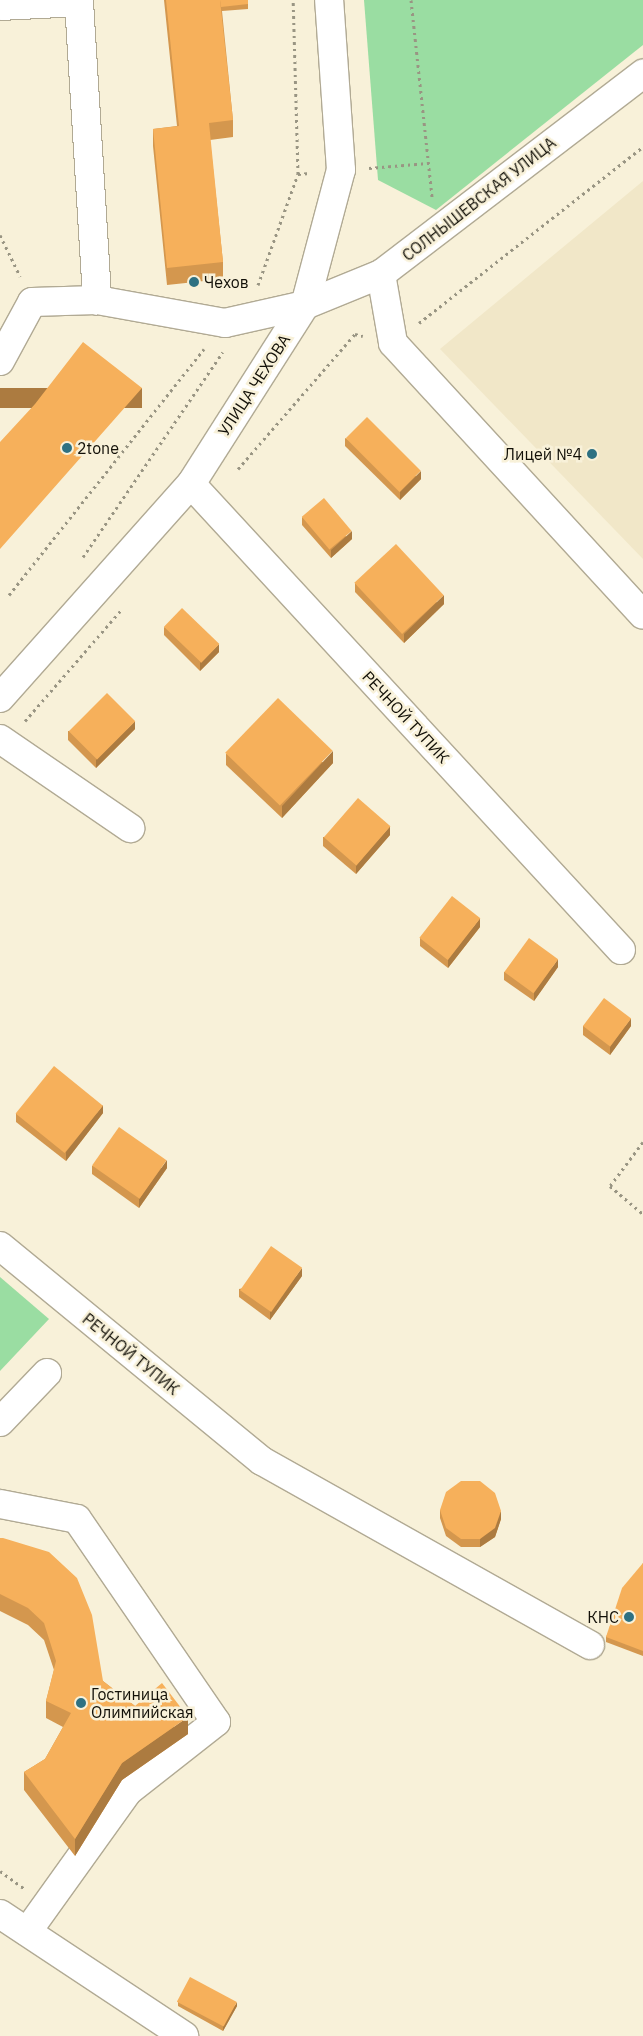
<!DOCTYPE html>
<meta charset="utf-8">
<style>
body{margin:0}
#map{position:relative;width:643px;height:2036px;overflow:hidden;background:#f8f1d9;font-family:"IBM Plex Sans",sans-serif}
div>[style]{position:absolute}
.built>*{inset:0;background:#f1e7c8}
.green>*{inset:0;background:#9adda2}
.path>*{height:3px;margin-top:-1.5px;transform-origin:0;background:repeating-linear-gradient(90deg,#999583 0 2.5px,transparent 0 6.5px)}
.roads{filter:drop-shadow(1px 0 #b1aa94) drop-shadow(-1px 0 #b1aa94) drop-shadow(0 1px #b1aa94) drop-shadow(0 -1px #b1aa94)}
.minor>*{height:28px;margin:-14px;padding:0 14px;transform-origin:14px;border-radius:14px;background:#fff}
.major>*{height:28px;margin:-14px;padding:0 14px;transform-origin:14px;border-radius:14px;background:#fff}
.wall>*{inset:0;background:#d4974e}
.shaded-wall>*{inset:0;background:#ac7b40;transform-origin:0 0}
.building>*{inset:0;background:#f6b05b;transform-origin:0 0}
.dots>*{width:14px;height:14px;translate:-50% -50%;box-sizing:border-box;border:2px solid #f8f1d9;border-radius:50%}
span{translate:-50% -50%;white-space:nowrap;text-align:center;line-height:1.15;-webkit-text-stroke:5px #f8f1d9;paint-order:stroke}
.street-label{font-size:16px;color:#121008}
.poi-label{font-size:16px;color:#121008}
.left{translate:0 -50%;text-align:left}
.right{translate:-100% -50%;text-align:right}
</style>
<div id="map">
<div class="built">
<i style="clip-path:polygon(643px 181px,643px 559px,440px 349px)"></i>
</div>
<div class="green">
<i style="clip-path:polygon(364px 0,643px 0,643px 45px,436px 210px,378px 180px)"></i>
<i style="clip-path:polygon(0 1277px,49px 1319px,0 1371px)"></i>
</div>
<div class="path">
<i style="left:411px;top:0;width:199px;rotate:83.9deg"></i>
<i style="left:369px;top:168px;width:59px;rotate:-4.8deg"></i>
<i style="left:298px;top:174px;width:12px;rotate:-5deg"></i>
<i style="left:0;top:235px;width:46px;rotate:64deg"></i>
<i style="left:258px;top:285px;width:118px;rotate:-70.2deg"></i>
<i style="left:298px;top:174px;width:174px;rotate:-91.6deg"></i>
<i style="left:419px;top:323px;width:285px;rotate:-38.2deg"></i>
<i style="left:238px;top:469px;width:179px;rotate:-49.1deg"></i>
<i style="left:355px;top:334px;width:8px;rotate:14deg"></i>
<i style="left:83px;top:557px;width:248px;rotate:-55.7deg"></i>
<i style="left:9px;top:595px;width:314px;rotate:-51.6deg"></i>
<i style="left:25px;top:721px;width:147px;rotate:-49.1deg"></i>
<i style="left:643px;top:1142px;width:55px;rotate:126.9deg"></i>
<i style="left:610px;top:1186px;width:43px;rotate:40.3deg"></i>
<i style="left:0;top:1871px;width:29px;rotate:36deg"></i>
</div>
<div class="roads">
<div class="minor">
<i style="left:0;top:6px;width:79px;rotate:-2.9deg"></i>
<i style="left:79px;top:2px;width:299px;rotate:86.5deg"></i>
<i style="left:97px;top:300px;width:130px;rotate:10.2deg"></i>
<i style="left:225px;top:323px;width:82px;rotate:-12.7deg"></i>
<i style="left:305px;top:305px;width:82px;rotate:-22.2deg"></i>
<i style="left:381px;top:274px;width:330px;rotate:-37.4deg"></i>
<i style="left:381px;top:274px;width:70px;rotate:80.1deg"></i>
<i style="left:393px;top:343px;width:369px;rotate:47.4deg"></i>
<i style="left:0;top:361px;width:67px;rotate:-61.5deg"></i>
<i style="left:32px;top:302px;width:65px;rotate:-1.8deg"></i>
<i style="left:191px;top:484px;width:634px;rotate:47.3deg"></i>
<i style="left:0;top:739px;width:158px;rotate:34.4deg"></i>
<i style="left:0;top:1246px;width:339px;rotate:39.4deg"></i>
<i style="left:262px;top:1461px;width:376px;rotate:29.3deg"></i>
<i style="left:0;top:1422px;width:68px;rotate:-46.2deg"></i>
<i style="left:0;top:1504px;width:78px;rotate:11deg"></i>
<i style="left:77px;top:1519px;width:246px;rotate:55.6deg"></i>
<i style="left:216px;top:1722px;width:112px;rotate:141.9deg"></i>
<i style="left:128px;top:1791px;width:173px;rotate:125.6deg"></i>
<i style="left:0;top:1914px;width:221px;rotate:33.5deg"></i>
</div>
<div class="major">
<i style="left:0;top:698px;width:287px;rotate:-48.3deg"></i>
<i style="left:191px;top:484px;width:212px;rotate:-57.5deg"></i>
<i style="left:305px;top:305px;width:140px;rotate:-75.1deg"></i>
<i style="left:341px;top:170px;width:170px;rotate:-94deg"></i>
</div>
</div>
<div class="wall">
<i style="clip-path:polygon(164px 0,248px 0,248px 9px,222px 11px,233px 120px,233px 137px,210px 140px,223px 262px,223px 279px,167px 285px,153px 146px,153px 129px,177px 126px)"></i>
<i style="clip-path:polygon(345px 438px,421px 479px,400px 500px,345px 446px)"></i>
<i style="clip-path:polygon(302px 517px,352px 539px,331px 558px,302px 525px)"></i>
<i style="clip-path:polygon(355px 583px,444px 604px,404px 643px,355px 592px)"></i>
<i style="clip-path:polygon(164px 627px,219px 652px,200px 671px,164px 635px)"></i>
<i style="clip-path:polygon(135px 729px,96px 768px,68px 740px,68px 731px)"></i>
<i style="clip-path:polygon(226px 754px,333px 763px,282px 818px,226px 765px)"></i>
<i style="clip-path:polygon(390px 835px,356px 874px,323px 846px,323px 837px)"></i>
<i style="clip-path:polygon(480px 927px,448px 968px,420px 946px,420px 938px)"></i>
<i style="clip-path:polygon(558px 967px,534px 1001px,504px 980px,504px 972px)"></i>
<i style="clip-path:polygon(583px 1026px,631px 1026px,610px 1055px,583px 1035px)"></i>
<i style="clip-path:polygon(103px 1113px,66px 1161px,16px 1122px,16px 1114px)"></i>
<i style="clip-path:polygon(92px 1166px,167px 1168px,139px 1208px,92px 1174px)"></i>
<i style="clip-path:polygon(302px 1276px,270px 1320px,239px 1297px,239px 1289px)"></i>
<i style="clip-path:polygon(440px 1510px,501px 1519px,495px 1537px,480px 1547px,461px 1547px,446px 1536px,440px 1518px)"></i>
<i style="clip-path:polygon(0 1538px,103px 1681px,135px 1706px,188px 1734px,122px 1780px,75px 1856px,24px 1790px,24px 1772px,45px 1759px,63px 1727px,46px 1718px,46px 1701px,54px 1670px,44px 1640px,28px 1625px,0 1611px)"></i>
<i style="clip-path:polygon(643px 1563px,643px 1656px,606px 1642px,606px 1637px)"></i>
<i style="clip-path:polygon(178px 2002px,237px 2006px,223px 2031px,178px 2006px)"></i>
</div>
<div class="shaded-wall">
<i style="left:142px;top:388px;width:20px;height:215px;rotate:90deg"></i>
<i style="clip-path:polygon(421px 471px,421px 479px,400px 500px,400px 492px)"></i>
<i style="clip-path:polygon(352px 531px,352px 539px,331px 558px,331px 550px)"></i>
<i style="clip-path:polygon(444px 595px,444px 604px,404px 643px,404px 634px)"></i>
<i style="clip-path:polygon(219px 644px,219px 652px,200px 671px,200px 663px)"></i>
<i style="clip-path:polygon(135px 721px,135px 729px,96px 768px,96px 760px)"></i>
<i style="clip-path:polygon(333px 751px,333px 763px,282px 818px,282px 806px)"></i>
<i style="clip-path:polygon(390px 826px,390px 835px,356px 874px,356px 866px)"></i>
<i style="clip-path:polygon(480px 918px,480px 927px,448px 968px,448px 960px)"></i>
<i style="clip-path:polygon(558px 959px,558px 967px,534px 1001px,534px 993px)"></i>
<i style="clip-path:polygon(631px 1018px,631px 1026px,610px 1055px,610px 1047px)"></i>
<i style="clip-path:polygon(103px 1105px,103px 1113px,66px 1161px,66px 1152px)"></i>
<i style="clip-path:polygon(167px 1160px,167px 1168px,139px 1208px,139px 1199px)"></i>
<i style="clip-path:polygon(302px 1268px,302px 1276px,270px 1320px,270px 1311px)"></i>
<i style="clip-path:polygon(501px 1511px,501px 1519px,495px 1537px,480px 1547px,480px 1539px)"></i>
<i style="clip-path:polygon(188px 1717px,188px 1734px,122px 1780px,75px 1856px,75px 1839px,122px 1763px)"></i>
<i style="clip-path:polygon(237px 2002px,237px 2006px,223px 2031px,223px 2026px)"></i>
</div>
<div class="building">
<i style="clip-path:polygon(166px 0,220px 0,233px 120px,209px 123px,223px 262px,167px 268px,153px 129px,179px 126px)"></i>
<i style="clip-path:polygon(220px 0,248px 0,248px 4px,221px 7px)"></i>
<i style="clip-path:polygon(83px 342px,142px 388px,0 549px,0 442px,35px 404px)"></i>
<i style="left:367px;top:417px;width:76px;height:30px;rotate:45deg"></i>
<i style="left:324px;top:498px;width:43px;height:29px;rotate:50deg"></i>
<i style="left:396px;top:544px;width:70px;height:57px;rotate:47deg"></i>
<i style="left:182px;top:608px;width:52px;height:26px;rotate:44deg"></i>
<i style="left:107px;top:693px;width:40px;height:54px;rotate:45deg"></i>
<i style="left:278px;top:698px;width:76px;height:76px;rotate:44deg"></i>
<i style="left:358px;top:798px;width:43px;height:52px;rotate:41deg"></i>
<i style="left:452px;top:896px;width:36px;height:53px;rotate:38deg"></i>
<i style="left:529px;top:938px;width:36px;height:42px;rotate:36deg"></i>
<i style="left:604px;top:998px;width:34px;height:35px;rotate:37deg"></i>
<i style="left:54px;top:1066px;width:63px;height:61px;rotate:39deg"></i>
<i style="left:119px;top:1127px;width:58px;height:47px;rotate:35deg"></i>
<i style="left:271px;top:1246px;width:38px;height:54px;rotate:35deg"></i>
<i style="clip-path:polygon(461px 1481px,480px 1481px,495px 1493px,501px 1511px,495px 1528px,480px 1539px,461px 1539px,446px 1528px,440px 1510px,446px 1492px)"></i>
<i style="clip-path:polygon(0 1538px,3px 1538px,49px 1552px,77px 1578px,92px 1615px,103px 1681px,135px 1706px,162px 1683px,188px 1717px,122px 1763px,75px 1839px,24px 1772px,45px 1759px,71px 1713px,46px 1701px,56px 1661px,44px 1623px,28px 1608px,0 1594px)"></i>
<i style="clip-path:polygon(643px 1563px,643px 1651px,606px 1637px,622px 1588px)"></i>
<i style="left:190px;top:1977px;width:53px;height:28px;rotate:28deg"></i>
</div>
<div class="dots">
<i style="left:194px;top:282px;background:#2e7182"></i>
<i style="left:67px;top:448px;background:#2e7182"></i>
<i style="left:592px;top:454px;background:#2e7182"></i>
<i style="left:629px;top:1617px;background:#2e7182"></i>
<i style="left:81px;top:1703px;background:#2e7182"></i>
</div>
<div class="street-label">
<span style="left:479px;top:199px;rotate:-38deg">СОЛНЫШЕВСКАЯ УЛИЦА</span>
<span style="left:254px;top:385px;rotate:-57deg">УЛИЦА ЧЕХОВА</span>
<span style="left:406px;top:717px;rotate:47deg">РЕЧНОЙ ТУПИК</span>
<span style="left:131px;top:1354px;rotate:39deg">РЕЧНОЙ ТУПИК</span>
</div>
<div class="poi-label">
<span class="left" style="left:204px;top:282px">Чехов</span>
<span class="left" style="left:77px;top:448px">2tone</span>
<span class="right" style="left:582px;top:454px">Лицей №4</span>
<span class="right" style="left:619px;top:1617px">КНС</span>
<span class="left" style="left:91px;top:1703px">Гостиница<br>Олимпийская</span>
</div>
</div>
